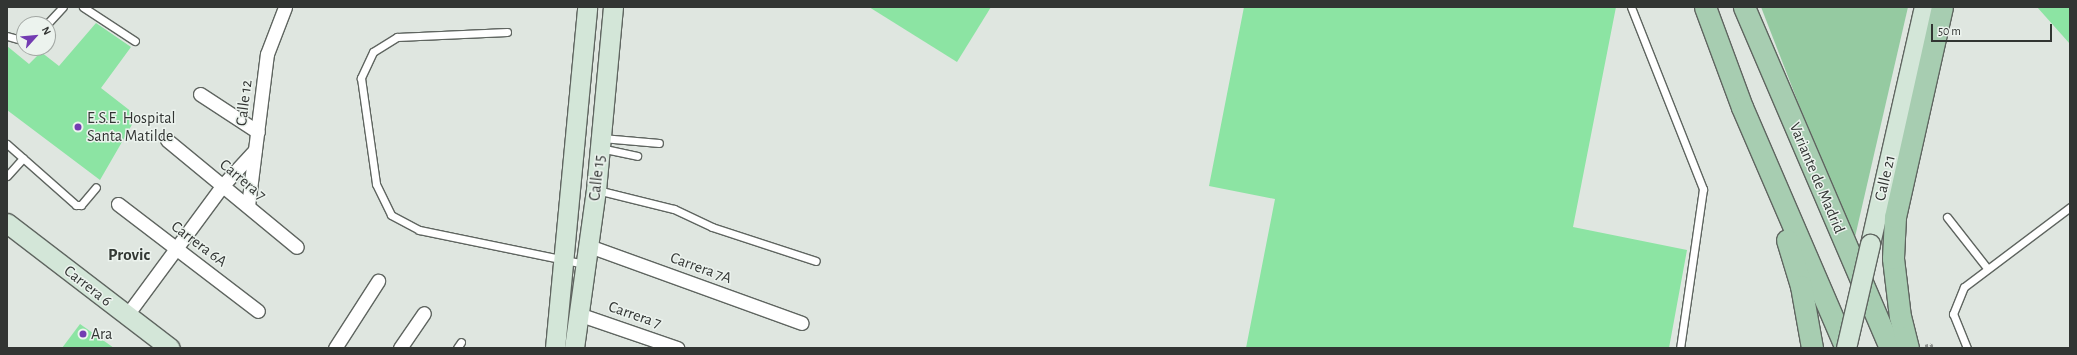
<!DOCTYPE html>
<style>
body{margin:0}
#map{position:relative;width:2077px;height:355px;overflow:hidden;background:#dfe6e0;font-family:"Alegreya Sans",sans-serif}
div>[style]{position:absolute}
.green>*{inset:0;background:#95caa1}
.building>*{inset:0;background:#8ce4a3}
.path>*{height:2.5px;margin-top:-1.25px;transform-origin:0;background:repeating-linear-gradient(90deg,#8f9490 0 3px,transparent 0 6px)}
.roads{filter:drop-shadow(1px 0 #5f6560) drop-shadow(-1px 0 #5f6560) drop-shadow(0 1px #5f6560) drop-shadow(0 -1px #5f6560)}
.lane>*{height:7px;margin:-3.5px;padding:0 3.5px;transform-origin:3.5px;border-radius:3.5px;background:#fff}
.street>*{height:13px;margin:-6.5px;padding:0 6.5px;transform-origin:6.5px;border-radius:6.5px;background:#fff}
.secondary>*{height:19px;margin:-9.5px;padding:0 9.5px;transform-origin:9.5px;border-radius:9.5px;background:#d3e6d8}
.primary>*{height:21px;margin:-10.5px;padding:0 10.5px;transform-origin:10.5px;border-radius:10.5px;background:#a7cdb1}
.bridges{filter:drop-shadow(1px 0 #5f6560) drop-shadow(-1px 0 #5f6560) drop-shadow(0 1px #5f6560) drop-shadow(0 -1px #5f6560)}
.secondary-bridge>*{height:19px;margin:-9.5px;padding:0 9.5px;transform-origin:9.5px;border-radius:9.5px;background:#d3e6d8}
.dots>*{width:11px;height:11px;translate:-50% -50%;box-sizing:border-box;border:2px solid #ecf3ee;border-radius:50%}
span{translate:-50% -50%;white-space:nowrap;text-align:center;line-height:1.15;-webkit-text-stroke:3px #ecf3ee;paint-order:stroke}
.street-label{font-size:16px;color:#323533}
.poi-label{font-size:16px;color:#323533}
.left{translate:0 -50%;text-align:left}
.neighbourhood-label{font-size:17px;color:#333934;font-weight:700}
.frame{position:absolute;inset:0;border:8px solid #323533;pointer-events:none}
.north{position:absolute;left:16px;top:16px;width:40px;height:40px;box-sizing:border-box;background:#ecf3ee;border:1px solid #a2a7a3;border-radius:50%;rotate:63deg;font-size:11px;font-weight:700;line-height:16px;text-align:center;color:#323533}
.north::after{content:'';display:block;margin:auto;width:14px;height:18px;background:#733cb2;clip-path:polygon(50% 0,100% 100%,50% 72%,0 100%)}
.scale{position:absolute;left:1931px;top:24px;width:121px;height:18px;box-sizing:border-box;border:2px solid #323533;border-top:0;padding-left:5px;font-size:12px;line-height:14px;white-space:nowrap;color:#323533;-webkit-text-stroke:3px #ecf3ee;paint-order:stroke}
</style>
<div id="map">
<div class="green">
<i style="clip-path:polygon(1761px 7px,1908px 7px,1855px 237px,1799px 105px)"></i>
</div>
<div class="building">
<i style="clip-path:polygon(869px 7px,991px 7px,957px 62px)"></i>
<i style="clip-path:polygon(1244px 7px,1616px 7px,1573px 227px,1687px 250px,1669px 348px,1246px 348px,1275px 199px,1209px 186px)"></i>
<i style="clip-path:polygon(2037px 7px,2070px 7px,2070px 44px)"></i>
<i style="clip-path:polygon(96px 23px,131px 47px,101px 88px,137px 116px,100px 180px,7px 110px,7px 46px,29px 64px,41px 52px,59px 66px)"></i>
<i style="clip-path:polygon(80px 324px,114px 348px,62px 348px)"></i>
</div>
<div class="path">
<i style="left:1925px;top:346px;width:6px;rotate:-18deg"></i>
<i style="left:1931px;top:344px;width:4px;rotate:63deg"></i>
</div>
<div class="roads">
<div class="lane">
<i style="left:83px;top:7px;width:62px;rotate:33.2deg"></i>
<i style="left:1631px;top:7px;width:196px;rotate:68.4deg"></i>
<i style="left:1703px;top:189px;width:161px;rotate:98.2deg"></i>
<i style="left:47px;top:24px;width:23px;rotate:-47deg"></i>
<i style="left:507px;top:32px;width:110px;rotate:177.4deg"></i>
<i style="left:397px;top:37px;width:28px;rotate:148deg"></i>
<i style="left:373px;top:52px;width:29px;rotate:115deg"></i>
<i style="left:361px;top:78px;width:107px;rotate:81.9deg"></i>
<i style="left:376px;top:184px;width:34px;rotate:64deg"></i>
<i style="left:391px;top:215px;width:32px;rotate:28deg"></i>
<i style="left:419px;top:230px;width:168px;rotate:11.6deg"></i>
<i style="left:7px;top:36px;width:18px;rotate:16deg"></i>
<i style="left:602px;top:138px;width:57px;rotate:5deg"></i>
<i style="left:7px;top:144px;width:92px;rotate:41.5deg"></i>
<i style="left:76px;top:205px;width:5px"></i>
<i style="left:81px;top:205px;width:23px;rotate:-50deg"></i>
<i style="left:600px;top:148px;width:38px;rotate:12deg"></i>
<i style="left:7px;top:176px;width:24px;rotate:-48deg"></i>
<i style="left:597px;top:190px;width:79px;rotate:13.9deg"></i>
<i style="left:674px;top:209px;width:42px;rotate:25.3deg"></i>
<i style="left:712px;top:227px;width:109px;rotate:18.1deg"></i>
<i style="left:1947px;top:217px;width:65px;rotate:51.9deg"></i>
<i style="left:457px;top:348px;width:7px;rotate:-56deg"></i>
<i style="left:1967px;top:348px;width:37px;rotate:-112deg"></i>
<i style="left:1953px;top:314px;width:29px;rotate:-68deg"></i>
<i style="left:1964px;top:287px;width:133px;rotate:-37deg"></i>
</div>
<div class="street">
<i style="left:200px;top:94px;width:69px;rotate:33.2deg"></i>
<i style="left:167px;top:140px;width:168px;rotate:39.5deg"></i>
<i style="left:118px;top:204px;width:176px;rotate:37.4deg"></i>
<i style="left:248px;top:206px;width:153px;rotate:-82.9deg"></i>
<i style="left:267px;top:54px;width:50px;rotate:-69deg"></i>
<i style="left:589px;top:246px;width:226px;rotate:19.9deg"></i>
<i style="left:127px;top:315px;width:162px;rotate:-53.6deg"></i>
<i style="left:223px;top:185px;width:47px;rotate:-47.6deg"></i>
<i style="left:581px;top:315px;width:102px;rotate:19deg"></i>
<i style="left:335px;top:348px;width:80px;rotate:-57.3deg"></i>
<i style="left:400px;top:348px;width:42px;rotate:-55.6deg"></i>
</div>
<div class="secondary">
<i style="left:7px;top:223px;width:205px;rotate:37.5deg"></i>
<i style="left:1870px;top:244px;width:243px;rotate:-77.2deg"></i>
<i style="left:555px;top:348px;width:342px;rotate:-84.6deg"></i>
<i style="left:574px;top:348px;width:160px;rotate:-82.1deg"></i>
<i style="left:596px;top:190px;width:184px;rotate:-84.7deg"></i>
</div>
<div class="primary">
<i style="left:1705px;top:7px;width:107px;rotate:69.7deg"></i>
<i style="left:1742px;top:107px;width:262px;rotate:66.7deg"></i>
<i style="left:1744px;top:7px;width:371px;rotate:66.8deg"></i>
<i style="left:1787px;top:240px;width:48px;rotate:73.1deg"></i>
<i style="left:1801px;top:286px;width:63px;rotate:79.9deg"></i>
<i style="left:1908px;top:348px;width:32px;rotate:-104deg"></i>
<i style="left:1900px;top:317px;width:59px;rotate:-96.8deg"></i>
<i style="left:1893px;top:258px;width:41px;rotate:-87.2deg"></i>
<i style="left:1895px;top:217px;width:215px;rotate:-77.4deg"></i>
</div>
</div>
<div class="bridges">
<div class="secondary-bridge">
<i style="left:1846px;top:348px;width:107px;rotate:-77deg"></i>
</div>
</div>
<div class="dots">
<i style="left:78px;top:127px;background:#733cb2"></i>
<i style="left:83px;top:334px;background:#733cb2"></i>
</div>
<div class="street-label">
<span style="left:244px;top:103px;rotate:-83deg">Calle 12</span>
<span style="left:597px;top:178px;rotate:-84deg">Calle 15</span>
<span style="left:1817px;top:178px;rotate:67deg">Variante de Madrid</span>
<span style="left:1885px;top:178px;rotate:-77deg">Calle 21</span>
<span style="left:243px;top:180px;rotate:40deg">Carrera 7</span>
<span style="left:199px;top:244px;rotate:37deg">Carrera 6A</span>
<span style="left:701px;top:268px;rotate:20deg">Carrera 7A</span>
<span style="left:88px;top:286px;rotate:38deg">Carrera 6</span>
<span style="left:635px;top:315px;rotate:19deg">Carrera 7</span>
</div>
<div class="poi-label">
<span class="left" style="left:87px;top:127px">E.S.E. Hospital<br>Santa Matilde</span>
<span class="left" style="left:91px;top:334px">Ara</span>
</div>
<div class="neighbourhood-label">
<span style="left:129px;top:255px">Provic</span>
</div>
<div class="frame"></div>
<div class="north">N</div>
<div class="scale">50 m</div>
</div>
